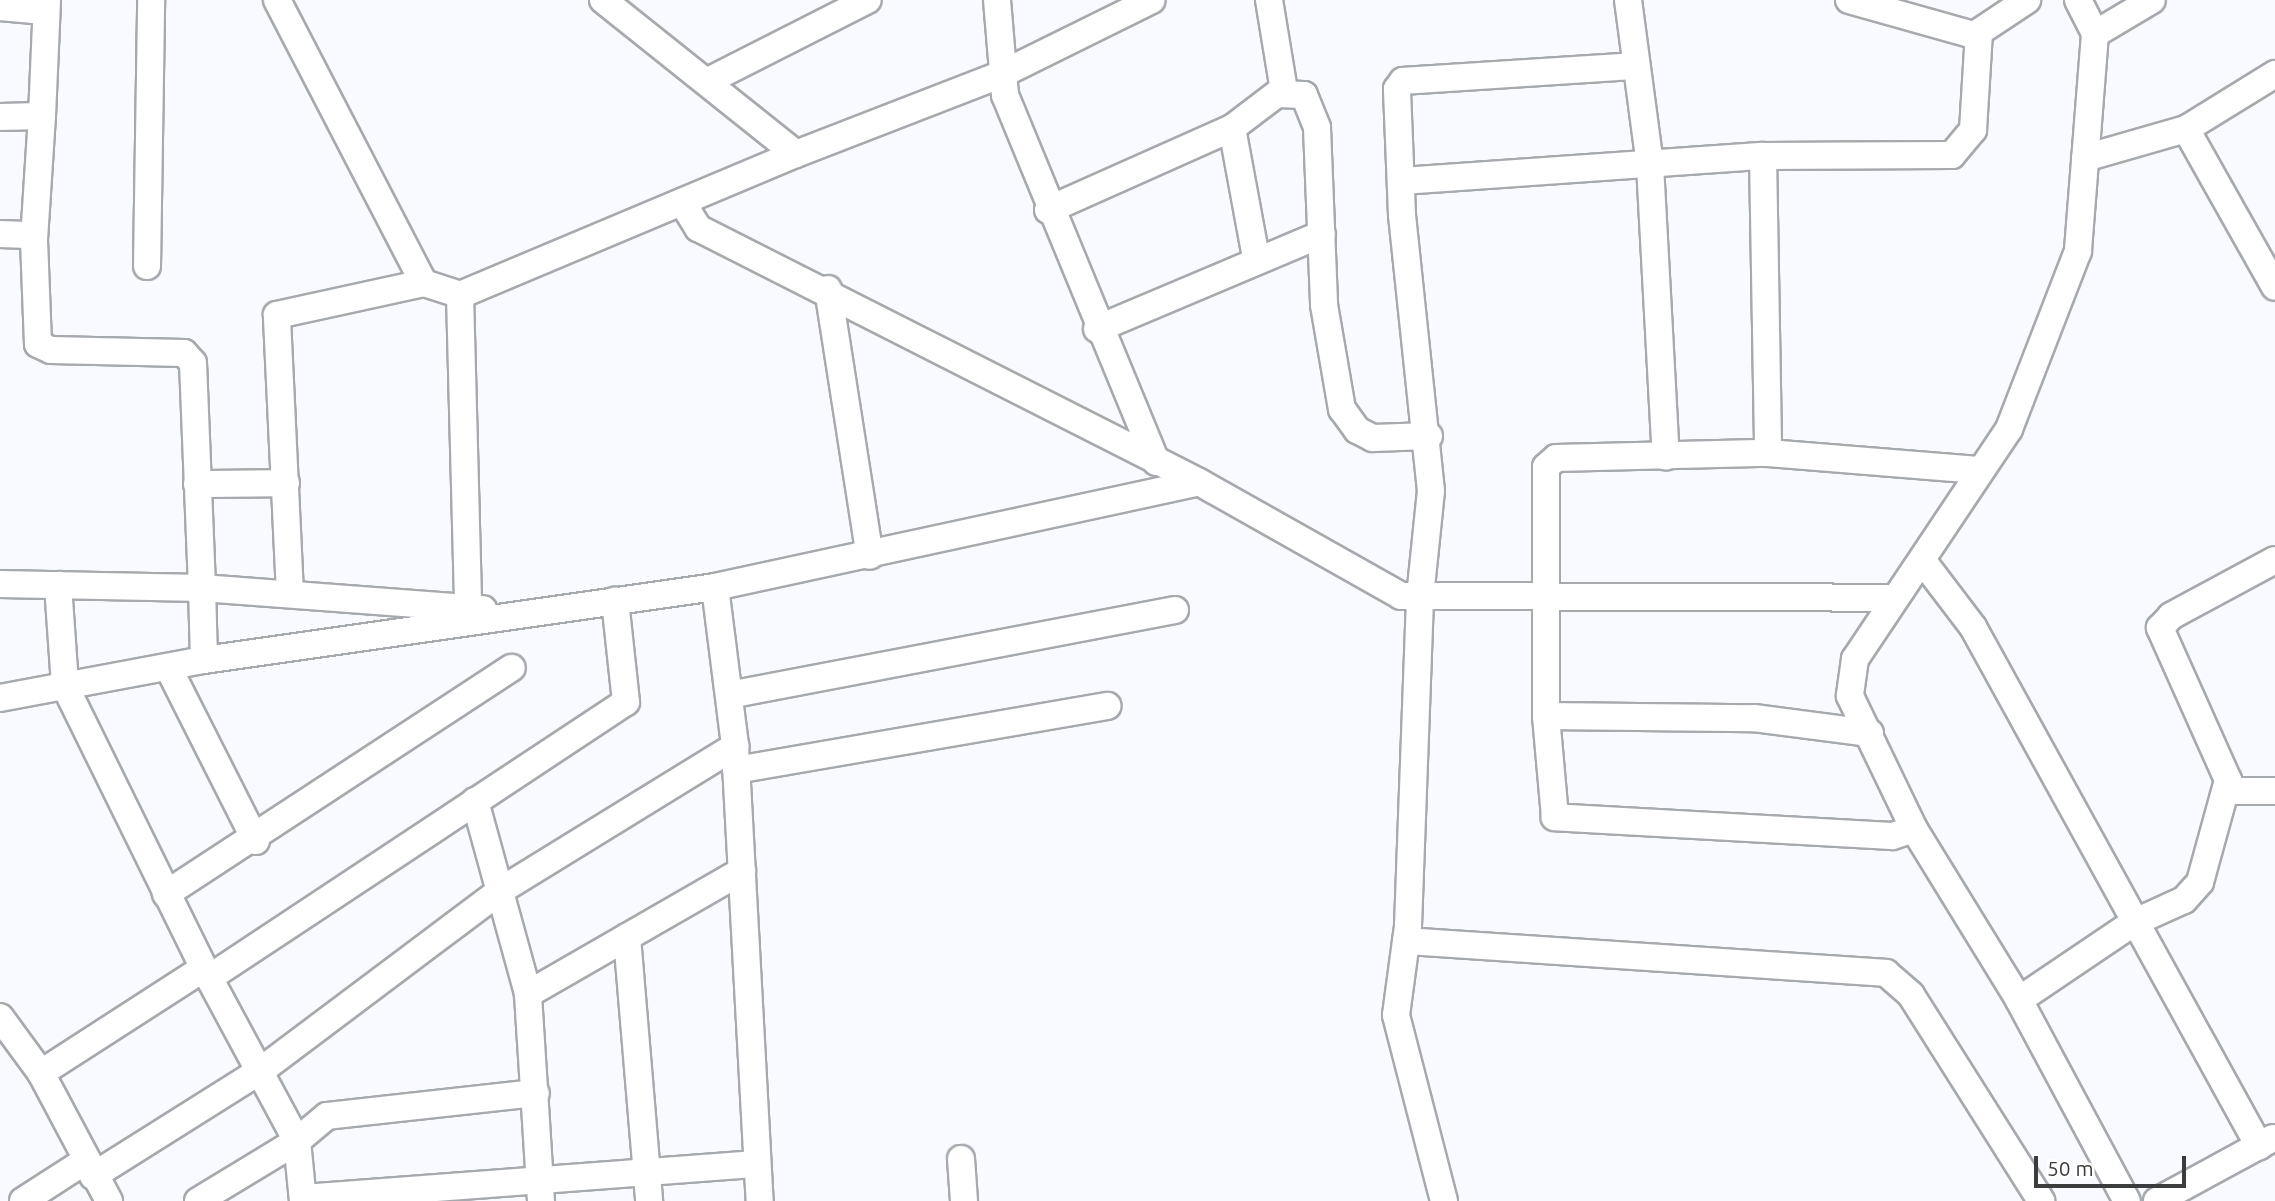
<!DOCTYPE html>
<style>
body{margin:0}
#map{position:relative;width:2275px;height:1201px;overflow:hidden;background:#f8faff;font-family:Ubuntu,sans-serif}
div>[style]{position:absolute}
.roads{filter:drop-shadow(2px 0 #a6a9ae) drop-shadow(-2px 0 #a6a9ae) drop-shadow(0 2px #a6a9ae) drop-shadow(0 -2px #a6a9ae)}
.minor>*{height:26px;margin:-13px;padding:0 13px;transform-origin:13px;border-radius:13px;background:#fff}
span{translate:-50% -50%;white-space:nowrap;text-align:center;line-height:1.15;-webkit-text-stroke:7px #fff;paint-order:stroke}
.scale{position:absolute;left:2034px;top:1156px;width:152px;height:32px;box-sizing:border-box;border:4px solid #3b3c3e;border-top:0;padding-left:9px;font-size:21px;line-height:24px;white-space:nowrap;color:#3b3c3e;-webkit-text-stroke:5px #fff;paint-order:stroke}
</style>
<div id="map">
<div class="roads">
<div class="minor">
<i style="left:277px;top:0;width:319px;rotate:62.6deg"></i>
<i style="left:424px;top:283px;width:38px;rotate:18deg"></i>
<i style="left:460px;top:295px;width:364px;rotate:-22.8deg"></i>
<i style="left:796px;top:154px;width:247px;rotate:-141.4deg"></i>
<i style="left:997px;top:0;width:95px;rotate:85.2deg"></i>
<i style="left:1005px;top:95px;width:397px;rotate:67.6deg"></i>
<i style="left:1269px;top:0;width:92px;rotate:80.6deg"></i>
<i style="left:1628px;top:0;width:166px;rotate:82.4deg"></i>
<i style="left:1650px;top:165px;width:292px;rotate:86.9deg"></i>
<i style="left:1849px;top:0;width:133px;rotate:15.7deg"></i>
<i style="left:2078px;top:0;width:38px;rotate:63deg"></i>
<i style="left:2095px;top:34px;width:218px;rotate:94.5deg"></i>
<i style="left:2078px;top:251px;width:191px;rotate:111.2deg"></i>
<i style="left:2009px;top:429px;width:277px;rotate:123.8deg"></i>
<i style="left:1855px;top:659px;width:37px;rotate:98deg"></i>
<i style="left:1850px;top:696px;width:148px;rotate:64.3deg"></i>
<i style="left:1914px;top:829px;width:201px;rotate:58.4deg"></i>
<i style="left:2019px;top:1000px;width:228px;rotate:61.8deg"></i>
<i style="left:0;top:7px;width:44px;rotate:5.2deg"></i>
<i style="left:2095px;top:34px;width:66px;rotate:-30.8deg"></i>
<i style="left:708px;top:81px;width:179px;rotate:-26.9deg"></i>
<i style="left:42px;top:116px;width:116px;rotate:-87.5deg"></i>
<i style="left:0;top:117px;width:42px;rotate:-1.4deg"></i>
<i style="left:42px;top:116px;width:124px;rotate:93.7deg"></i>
<i style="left:34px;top:240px;width:104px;rotate:87.8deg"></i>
<i style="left:38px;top:344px;width:14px;rotate:25deg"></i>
<i style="left:51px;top:350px;width:133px;rotate:1.3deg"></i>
<i style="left:184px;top:353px;width:13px;rotate:48deg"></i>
<i style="left:193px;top:363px;width:225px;rotate:87.7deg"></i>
<i style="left:202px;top:588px;width:282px;rotate:4.3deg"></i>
<i style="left:1232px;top:128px;width:132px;rotate:79.5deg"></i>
<i style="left:2186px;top:129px;width:181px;rotate:60.6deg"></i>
<i style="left:796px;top:154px;width:219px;rotate:-21.2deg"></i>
<i style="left:1000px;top:75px;width:169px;rotate:-26.3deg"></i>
<i style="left:1763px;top:156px;width:297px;rotate:89deg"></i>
<i style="left:2085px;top:158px;width:105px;rotate:-16deg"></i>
<i style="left:2186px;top:129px;width:105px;rotate:-31.7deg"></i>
<i style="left:1402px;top:181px;width:362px;rotate:-4deg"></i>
<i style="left:1763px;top:156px;width:189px;rotate:-0.3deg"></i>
<i style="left:1952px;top:155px;width:33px;rotate:-50deg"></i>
<i style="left:1973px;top:130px;width:98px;rotate:-86.5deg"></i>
<i style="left:1979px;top:32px;width:58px;rotate:-33.7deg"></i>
<i style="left:682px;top:202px;width:31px;rotate:58deg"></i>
<i style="left:698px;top:228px;width:562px;rotate:26.88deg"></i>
<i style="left:1048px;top:210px;width:201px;rotate:-24deg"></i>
<i style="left:1232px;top:128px;width:56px;rotate:-37.1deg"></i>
<i style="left:1277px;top:94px;width:27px;rotate:2deg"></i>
<i style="left:1304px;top:95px;width:35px;rotate:68deg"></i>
<i style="left:1317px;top:128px;width:177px;rotate:87.7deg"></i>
<i style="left:1324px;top:305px;width:106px;rotate:80.2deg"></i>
<i style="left:1342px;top:409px;width:26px;rotate:54deg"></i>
<i style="left:1357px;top:430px;width:18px;rotate:27deg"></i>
<i style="left:1373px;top:438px;width:56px;rotate:-2deg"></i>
<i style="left:0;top:234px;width:34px;rotate:2deg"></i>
<i style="left:147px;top:266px;width:266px;rotate:-89.1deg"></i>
<i style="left:828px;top:289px;width:270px;rotate:81.1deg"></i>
<i style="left:460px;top:295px;width:313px;rotate:88.5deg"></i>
<i style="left:1097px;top:329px;width:244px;rotate:-22.9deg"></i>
<i style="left:197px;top:484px;width:89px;rotate:-0.6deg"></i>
<i style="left:1922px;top:560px;width:84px;rotate:52.7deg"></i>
<i style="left:1973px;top:627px;width:593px;rotate:61.14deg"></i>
<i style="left:0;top:584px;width:202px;rotate:1.1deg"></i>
<i style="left:202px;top:588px;width:72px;rotate:88.4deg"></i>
<i style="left:58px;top:585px;width:101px;rotate:86deg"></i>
<i style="left:65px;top:686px;width:314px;rotate:63.8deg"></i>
<i style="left:204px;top:968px;width:194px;rotate:147.2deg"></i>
<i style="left:41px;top:1073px;width:145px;rotate:62deg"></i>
<i style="left:715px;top:587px;width:160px;rotate:82.8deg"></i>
<i style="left:735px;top:746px;width:456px;rotate:86.9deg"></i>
<i style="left:290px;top:594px;width:279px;rotate:-92.7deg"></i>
<i style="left:277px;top:315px;width:150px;rotate:-12.3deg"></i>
<i style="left:168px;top:667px;width:195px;rotate:63.2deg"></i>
<i style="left:729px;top:695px;width:454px;rotate:-10.8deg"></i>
<i style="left:0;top:698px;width:208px;rotate:-10.6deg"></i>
<i style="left:204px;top:660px;width:516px;rotate:-8.13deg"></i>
<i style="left:715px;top:587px;width:495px;rotate:-12.2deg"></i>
<i style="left:1199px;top:482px;width:232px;rotate:29.4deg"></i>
<i style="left:1401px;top:596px;width:492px;rotate:0.2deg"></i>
<i style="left:1546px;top:716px;width:208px;rotate:0.6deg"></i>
<i style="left:1754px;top:718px;width:117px;rotate:7.4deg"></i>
<i style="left:736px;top:770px;width:377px;rotate:-9.8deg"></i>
<i style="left:2228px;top:791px;width:47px"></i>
<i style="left:475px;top:801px;width:200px;rotate:74.6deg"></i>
<i style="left:1914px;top:829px;width:23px;rotate:162deg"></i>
<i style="left:1892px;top:836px;width:338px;rotate:-176.8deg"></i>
<i style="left:1555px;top:817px;width:101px;rotate:-95.1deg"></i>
<i style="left:1546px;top:716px;width:249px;rotate:-90deg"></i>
<i style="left:1546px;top:467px;width:13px;rotate:-42deg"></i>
<i style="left:1556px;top:458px;width:212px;rotate:-1.4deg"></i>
<i style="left:1768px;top:453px;width:211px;rotate:4.6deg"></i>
<i style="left:166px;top:894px;width:413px;rotate:-33.2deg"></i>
<i style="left:627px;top:937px;width:265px;rotate:85.2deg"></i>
<i style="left:1406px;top:941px;width:481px;rotate:3.8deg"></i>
<i style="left:1886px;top:973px;width:33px;rotate:41deg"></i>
<i style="left:1911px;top:995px;width:244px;rotate:57.7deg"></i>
<i style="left:209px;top:978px;width:500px;rotate:-33.5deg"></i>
<i style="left:626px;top:702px;width:102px;rotate:-96.2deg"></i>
<i style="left:2019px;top:1000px;width:138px;rotate:-34deg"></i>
<i style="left:2133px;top:923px;width:56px;rotate:-24.3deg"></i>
<i style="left:2184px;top:900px;width:24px;rotate:-48deg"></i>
<i style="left:2200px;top:882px;width:106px;rotate:-74.6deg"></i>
<i style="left:2228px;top:780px;width:167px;rotate:-114.1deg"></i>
<i style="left:2160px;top:628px;width:16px;rotate:-47deg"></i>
<i style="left:2171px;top:616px;width:118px;rotate:-28.3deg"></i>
<i style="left:0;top:1017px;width:69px;rotate:53.8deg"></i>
<i style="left:961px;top:1159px;width:42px;rotate:85.9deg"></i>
<i style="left:93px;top:1176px;width:201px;rotate:-32.2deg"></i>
<i style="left:263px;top:1069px;width:300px;rotate:-36.9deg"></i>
<i style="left:503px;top:889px;width:273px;rotate:-31.6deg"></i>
<i style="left:303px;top:1198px;width:455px;rotate:-4.3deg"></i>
<i style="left:23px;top:1201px;width:74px;rotate:-32.8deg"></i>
<i style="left:198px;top:1201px;width:116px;rotate:-31.2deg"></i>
<i style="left:297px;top:1141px;width:196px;rotate:-118.3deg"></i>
<i style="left:303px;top:1201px;width:60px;rotate:-95.7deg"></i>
<i style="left:297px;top:1141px;width:39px;rotate:-40deg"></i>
<i style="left:327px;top:1116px;width:210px;rotate:-6.3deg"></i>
<i style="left:541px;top:1201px;width:207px;rotate:-93.6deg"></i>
<i style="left:528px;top:994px;width:247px;rotate:-29.9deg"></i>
<i style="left:1444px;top:1201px;width:192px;rotate:-104.5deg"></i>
<i style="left:1396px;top:1015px;width:90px;rotate:-82.3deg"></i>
<i style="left:1408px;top:926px;width:329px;rotate:-87.9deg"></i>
<i style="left:1420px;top:597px;width:107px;rotate:-84.1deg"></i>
<i style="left:1431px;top:491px;width:278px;rotate:-96deg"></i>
<i style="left:1402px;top:215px;width:126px;rotate:-92.3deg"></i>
<i style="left:1397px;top:89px;width:10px;rotate:-53deg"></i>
<i style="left:1403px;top:81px;width:233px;rotate:-3.7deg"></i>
<i style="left:2157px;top:1201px;width:132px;rotate:-28.5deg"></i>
</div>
</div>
<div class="scale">50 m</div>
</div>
